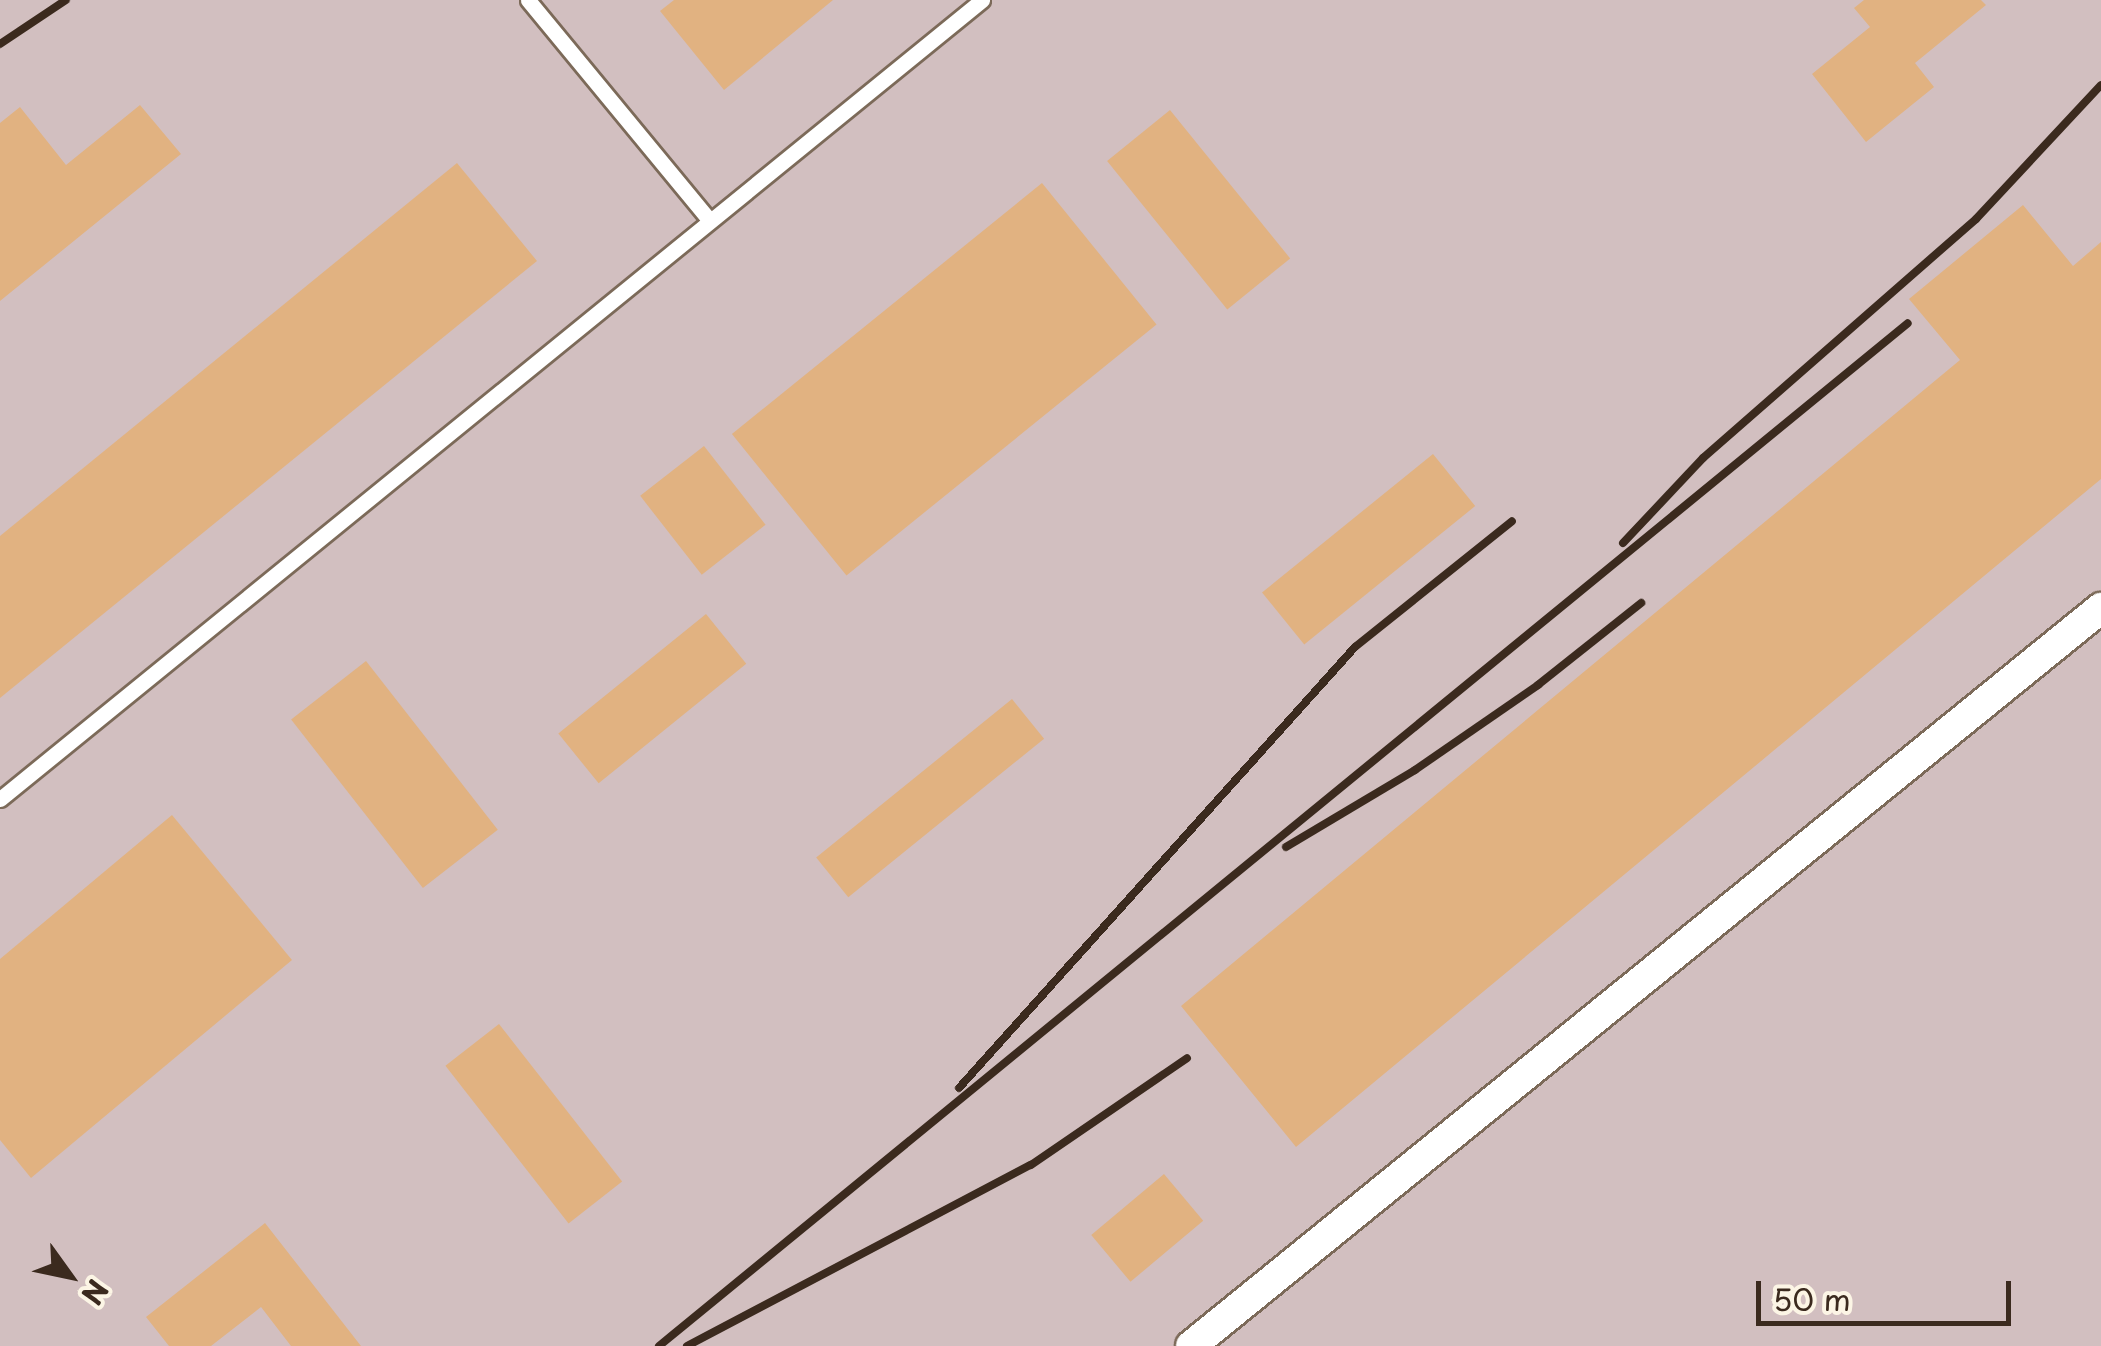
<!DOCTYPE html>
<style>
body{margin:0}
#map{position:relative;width:2101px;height:1346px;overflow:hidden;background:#f5e2c7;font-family:"Playpen Sans",sans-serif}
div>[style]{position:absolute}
.industrial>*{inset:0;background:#d2bfc0;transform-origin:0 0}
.building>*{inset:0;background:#e1b281;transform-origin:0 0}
.roads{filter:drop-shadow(2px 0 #7c6a59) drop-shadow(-2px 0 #7c6a59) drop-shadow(0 2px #7c6a59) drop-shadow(0 -2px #7c6a59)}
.lane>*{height:15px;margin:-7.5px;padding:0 7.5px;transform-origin:7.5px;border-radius:7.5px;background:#fff}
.street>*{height:30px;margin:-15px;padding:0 15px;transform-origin:15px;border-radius:15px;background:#fff}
.rail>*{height:8px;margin:-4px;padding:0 4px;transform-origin:4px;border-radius:4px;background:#3b2a1e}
span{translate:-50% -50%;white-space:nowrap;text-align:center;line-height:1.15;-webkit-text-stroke:9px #fcf5e5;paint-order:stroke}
.north{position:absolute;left:20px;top:1226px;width:100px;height:100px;-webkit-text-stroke:8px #fcf5e5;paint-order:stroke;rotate:123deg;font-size:28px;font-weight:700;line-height:40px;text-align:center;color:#3b2a1e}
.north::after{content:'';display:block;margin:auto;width:35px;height:45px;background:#3b2a1e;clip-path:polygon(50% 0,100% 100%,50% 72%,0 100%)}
.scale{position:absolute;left:1756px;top:1281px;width:255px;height:45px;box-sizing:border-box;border:5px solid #3b2a1e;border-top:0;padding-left:12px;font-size:30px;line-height:35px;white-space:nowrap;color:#3b2a1e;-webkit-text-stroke:8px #fcf5e5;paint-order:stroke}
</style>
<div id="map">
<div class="industrial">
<i style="left:0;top:0;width:2101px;height:1346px"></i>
</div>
<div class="building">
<i style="clip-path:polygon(674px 0,833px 0,724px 90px,660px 11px)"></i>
<i style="clip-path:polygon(1864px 0,1981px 0,1986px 5px,1915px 63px,1934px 87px,1866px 142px,1812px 74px,1870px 27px,1854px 8px)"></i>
<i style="clip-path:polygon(140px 105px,181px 154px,0 301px,0 123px,20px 107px,66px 165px)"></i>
<i style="left:1170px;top:110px;width:191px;height:81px;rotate:51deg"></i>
<i style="clip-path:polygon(457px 163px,537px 261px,0 698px,0 536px)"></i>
<i style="left:1042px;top:183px;width:182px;height:399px;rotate:51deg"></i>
<i style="clip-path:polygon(2023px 205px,2073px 266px,2101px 242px,2101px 479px,1296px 1147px,1181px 1006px,1960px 360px,1909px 299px)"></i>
<i style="left:704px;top:446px;width:100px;height:81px;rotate:52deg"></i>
<i style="left:1433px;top:454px;width:67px;height:220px;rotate:51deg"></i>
<i style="left:706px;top:614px;width:64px;height:190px;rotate:51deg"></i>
<i style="left:366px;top:661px;width:214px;height:95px;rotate:52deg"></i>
<i style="left:1012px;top:699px;width:51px;height:252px;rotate:51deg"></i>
<i style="clip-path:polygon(172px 815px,292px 960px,31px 1178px,0 1140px,0 959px)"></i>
<i style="left:499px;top:1024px;width:200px;height:68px;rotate:52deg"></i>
<i style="left:1164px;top:1174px;width:61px;height:95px;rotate:50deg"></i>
<i style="clip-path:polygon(265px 1223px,361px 1346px,291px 1346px,261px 1307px,211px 1346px,169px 1346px,146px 1317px)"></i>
</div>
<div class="roads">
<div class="lane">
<i style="left:528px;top:0;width:286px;rotate:50.5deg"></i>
<i style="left:0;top:799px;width:1266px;rotate:-39.13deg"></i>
</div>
<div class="street">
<i style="left:1191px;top:1346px;width:1172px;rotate:-39.04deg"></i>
</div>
</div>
<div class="rail">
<i style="left:0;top:44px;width:79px;rotate:-33.7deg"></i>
<i style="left:1623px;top:543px;width:117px;rotate:-46.7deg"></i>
<i style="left:1703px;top:458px;width:363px;rotate:-41.2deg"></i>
<i style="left:1976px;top:219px;width:183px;rotate:-47deg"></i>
<i style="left:1286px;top:847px;width:150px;rotate:-30.8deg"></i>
<i style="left:1415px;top:770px;width:150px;rotate:-34.6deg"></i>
<i style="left:1538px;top:685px;width:132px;rotate:-38.5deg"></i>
<i style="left:959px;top:1088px;width:593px;rotate:-48.08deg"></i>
<i style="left:1355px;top:647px;width:201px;rotate:-38.7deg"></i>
<i style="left:659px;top:1346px;width:1614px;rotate:-39.32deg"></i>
<i style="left:687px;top:1346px;width:389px;rotate:-27.8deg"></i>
<i style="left:1031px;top:1165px;width:189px;rotate:-34.4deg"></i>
</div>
<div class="north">N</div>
<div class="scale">50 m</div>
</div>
